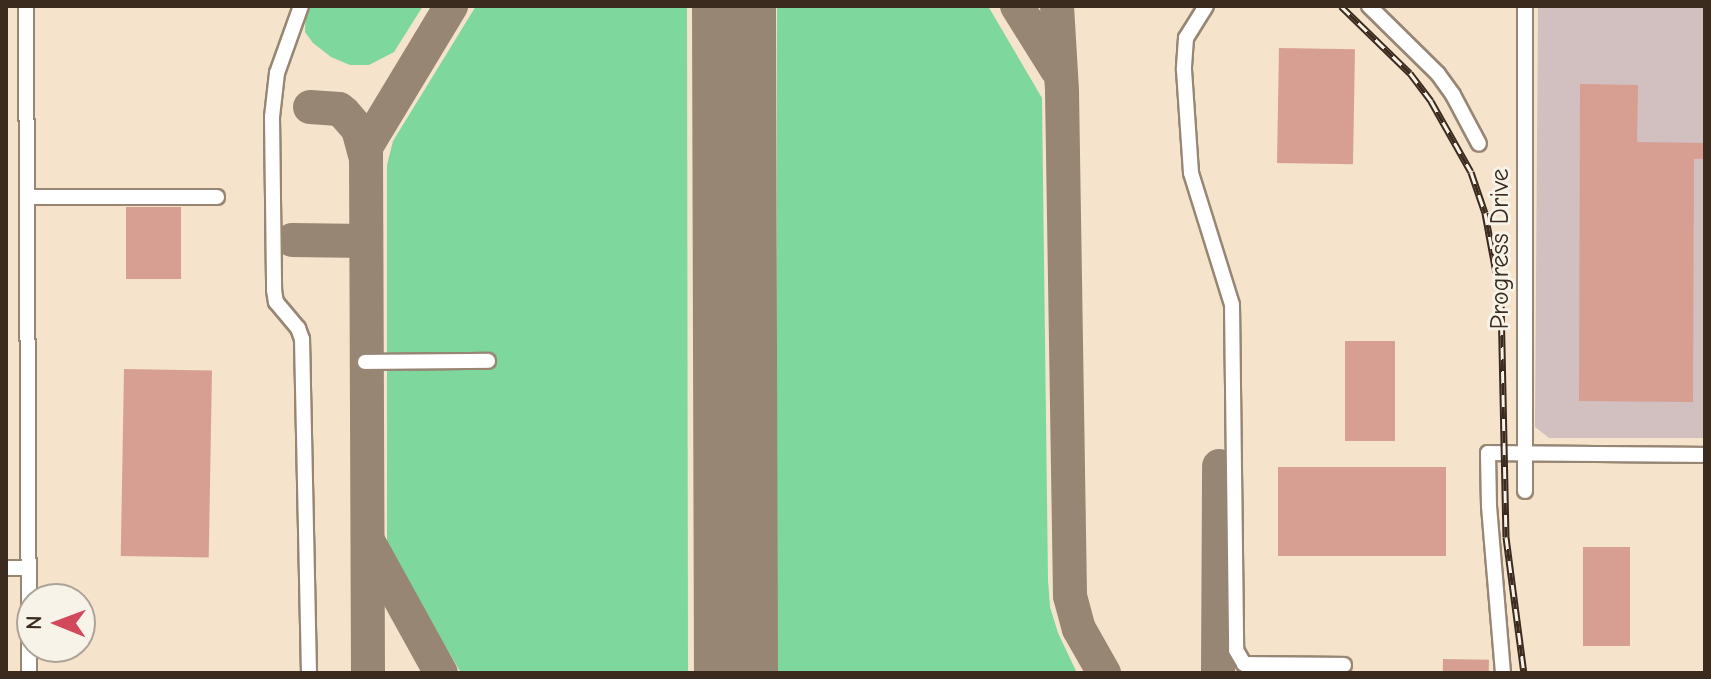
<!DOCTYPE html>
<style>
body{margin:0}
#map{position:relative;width:1711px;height:679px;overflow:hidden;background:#f5e3cc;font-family:"Comic Neue",sans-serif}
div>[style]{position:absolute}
.industrial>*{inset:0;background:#d2bfbf}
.green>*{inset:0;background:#7ed79d}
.taxiway>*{height:34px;margin:-17px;padding:0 17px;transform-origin:17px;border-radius:17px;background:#988675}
.runway>*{height:84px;margin:-42px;padding:0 42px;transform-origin:42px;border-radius:42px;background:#988675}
.building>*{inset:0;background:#d79f91;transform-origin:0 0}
.roads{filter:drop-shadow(2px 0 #988675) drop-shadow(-2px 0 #988675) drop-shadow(0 2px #988675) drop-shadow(0 -2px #988675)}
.minor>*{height:14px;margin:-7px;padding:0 7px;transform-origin:7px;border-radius:7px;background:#fff}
.rail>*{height:7px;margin-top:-3.5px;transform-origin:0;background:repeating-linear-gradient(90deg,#f7f3e8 0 12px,#3b2a1e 0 24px);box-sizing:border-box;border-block:2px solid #3b2a1e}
span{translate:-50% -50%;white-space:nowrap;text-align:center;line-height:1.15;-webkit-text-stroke:6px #f7f3e8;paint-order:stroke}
.street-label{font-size:26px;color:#3b2a1e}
.frame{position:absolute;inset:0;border:8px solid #3b2a1e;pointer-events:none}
.north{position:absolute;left:16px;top:583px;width:80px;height:80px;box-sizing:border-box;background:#f7f3e8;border:2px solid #aca397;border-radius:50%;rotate:271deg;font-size:22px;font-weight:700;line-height:32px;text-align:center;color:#3b2a1e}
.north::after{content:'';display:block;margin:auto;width:28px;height:36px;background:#d1495b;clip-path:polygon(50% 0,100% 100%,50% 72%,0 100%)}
</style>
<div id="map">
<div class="industrial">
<i style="clip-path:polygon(1538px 6px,1705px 6px,1705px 438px,1549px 438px,1535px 427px)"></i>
</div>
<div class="green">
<i style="clip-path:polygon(306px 6px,423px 6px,394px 52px,369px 65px,350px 65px,331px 57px,313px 43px,305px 32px)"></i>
<i style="clip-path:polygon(476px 6px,687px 6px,688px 673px,461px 673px,387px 547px,387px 165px,393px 141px)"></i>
<i style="clip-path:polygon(777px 6px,988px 6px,1042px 98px,1048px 580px,1050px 607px,1058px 633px,1077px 673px,777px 673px)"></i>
</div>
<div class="taxiway">
<i style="left:1017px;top:6px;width:75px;rotate:58deg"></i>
<i style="left:1057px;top:6px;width:85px;rotate:86.6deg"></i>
<i style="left:1062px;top:91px;width:505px;rotate:89.09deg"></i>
<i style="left:1070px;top:596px;width:34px;rotate:75deg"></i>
<i style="left:1079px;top:629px;width:51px;rotate:60.4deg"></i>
<i style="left:310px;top:107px;width:29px;rotate:4deg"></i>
<i style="left:339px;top:109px;width:6px;rotate:39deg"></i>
<i style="left:344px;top:113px;width:21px;rotate:49deg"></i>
<i style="left:358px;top:129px;width:31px;rotate:75deg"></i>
<i style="left:292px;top:240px;width:73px;rotate:0.8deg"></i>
<i style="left:368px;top:541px;width:151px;rotate:61.1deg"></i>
<i style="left:368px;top:673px;width:526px;rotate:-90.22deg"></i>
<i style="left:366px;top:147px;width:165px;rotate:-58.9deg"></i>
<i style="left:1218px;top:673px;width:207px;rotate:-89.7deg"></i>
</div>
<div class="runway">
<i style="left:734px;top:6px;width:667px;rotate:89.83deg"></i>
</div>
<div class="building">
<i style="left:1279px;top:48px;width:76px;height:115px;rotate:1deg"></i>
<i style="clip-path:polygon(1580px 84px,1638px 85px,1637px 142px,1705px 143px,1705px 159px,1694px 159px,1693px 402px,1579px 401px)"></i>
<i style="left:126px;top:207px;width:55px;height:72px"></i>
<i style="left:1345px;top:341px;width:50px;height:100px"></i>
<i style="left:124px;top:369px;width:88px;height:187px;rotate:1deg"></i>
<i style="left:1278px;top:467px;width:168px;height:89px"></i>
<i style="left:1583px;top:547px;width:47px;height:99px"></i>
<i style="left:1443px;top:659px;width:46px;height:14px;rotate:1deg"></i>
</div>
<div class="roads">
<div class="minor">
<i style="left:26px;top:6px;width:667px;rotate:89.74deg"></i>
<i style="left:301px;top:6px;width:71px;rotate:109.7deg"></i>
<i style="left:277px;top:73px;width:44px;rotate:96.5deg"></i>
<i style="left:272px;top:117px;width:173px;rotate:89.3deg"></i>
<i style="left:274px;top:290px;width:12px;rotate:81deg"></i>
<i style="left:276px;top:302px;width:34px;rotate:50deg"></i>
<i style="left:298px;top:328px;width:12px;rotate:70deg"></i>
<i style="left:302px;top:339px;width:334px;rotate:88.8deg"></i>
<i style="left:1206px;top:6px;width:38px;rotate:122deg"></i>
<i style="left:1186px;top:38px;width:32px;rotate:94deg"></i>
<i style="left:1184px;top:70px;width:103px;rotate:86.1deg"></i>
<i style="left:1191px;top:173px;width:138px;rotate:72.7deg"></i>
<i style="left:1232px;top:305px;width:345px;rotate:89.3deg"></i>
<i style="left:1236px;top:650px;width:16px;rotate:60deg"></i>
<i style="left:1244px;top:664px;width:100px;rotate:0.6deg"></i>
<i style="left:1369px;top:6px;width:97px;rotate:44.6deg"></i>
<i style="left:1438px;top:74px;width:26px;rotate:54deg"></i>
<i style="left:1453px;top:95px;width:55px;rotate:62deg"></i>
<i style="left:27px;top:197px;width:190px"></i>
<i style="left:365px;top:362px;width:123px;rotate:-0.5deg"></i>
<i style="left:1525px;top:491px;width:485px;rotate:-90deg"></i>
<i style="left:6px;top:568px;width:22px"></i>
<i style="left:1503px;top:673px;width:168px;rotate:-94.8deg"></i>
<i style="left:1489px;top:506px;width:53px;rotate:-91.1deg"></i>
<i style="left:1488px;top:453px;width:217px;rotate:0.5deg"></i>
</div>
</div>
<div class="rail">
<i style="left:1341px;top:6px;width:96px;rotate:44.2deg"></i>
<i style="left:1410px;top:73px;width:35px;rotate:53deg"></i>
<i style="left:1431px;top:101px;width:81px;rotate:60.6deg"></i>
<i style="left:1471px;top:172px;width:43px;rotate:71.1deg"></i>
<i style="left:1485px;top:213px;width:87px;rotate:79.5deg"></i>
<i style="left:1501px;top:299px;width:238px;rotate:88.8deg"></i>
<i style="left:1506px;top:537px;width:137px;rotate:82.5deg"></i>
</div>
<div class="street-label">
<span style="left:1501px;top:249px;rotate:-90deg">Progress Drive</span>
</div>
<div class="frame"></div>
<div class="north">N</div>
</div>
